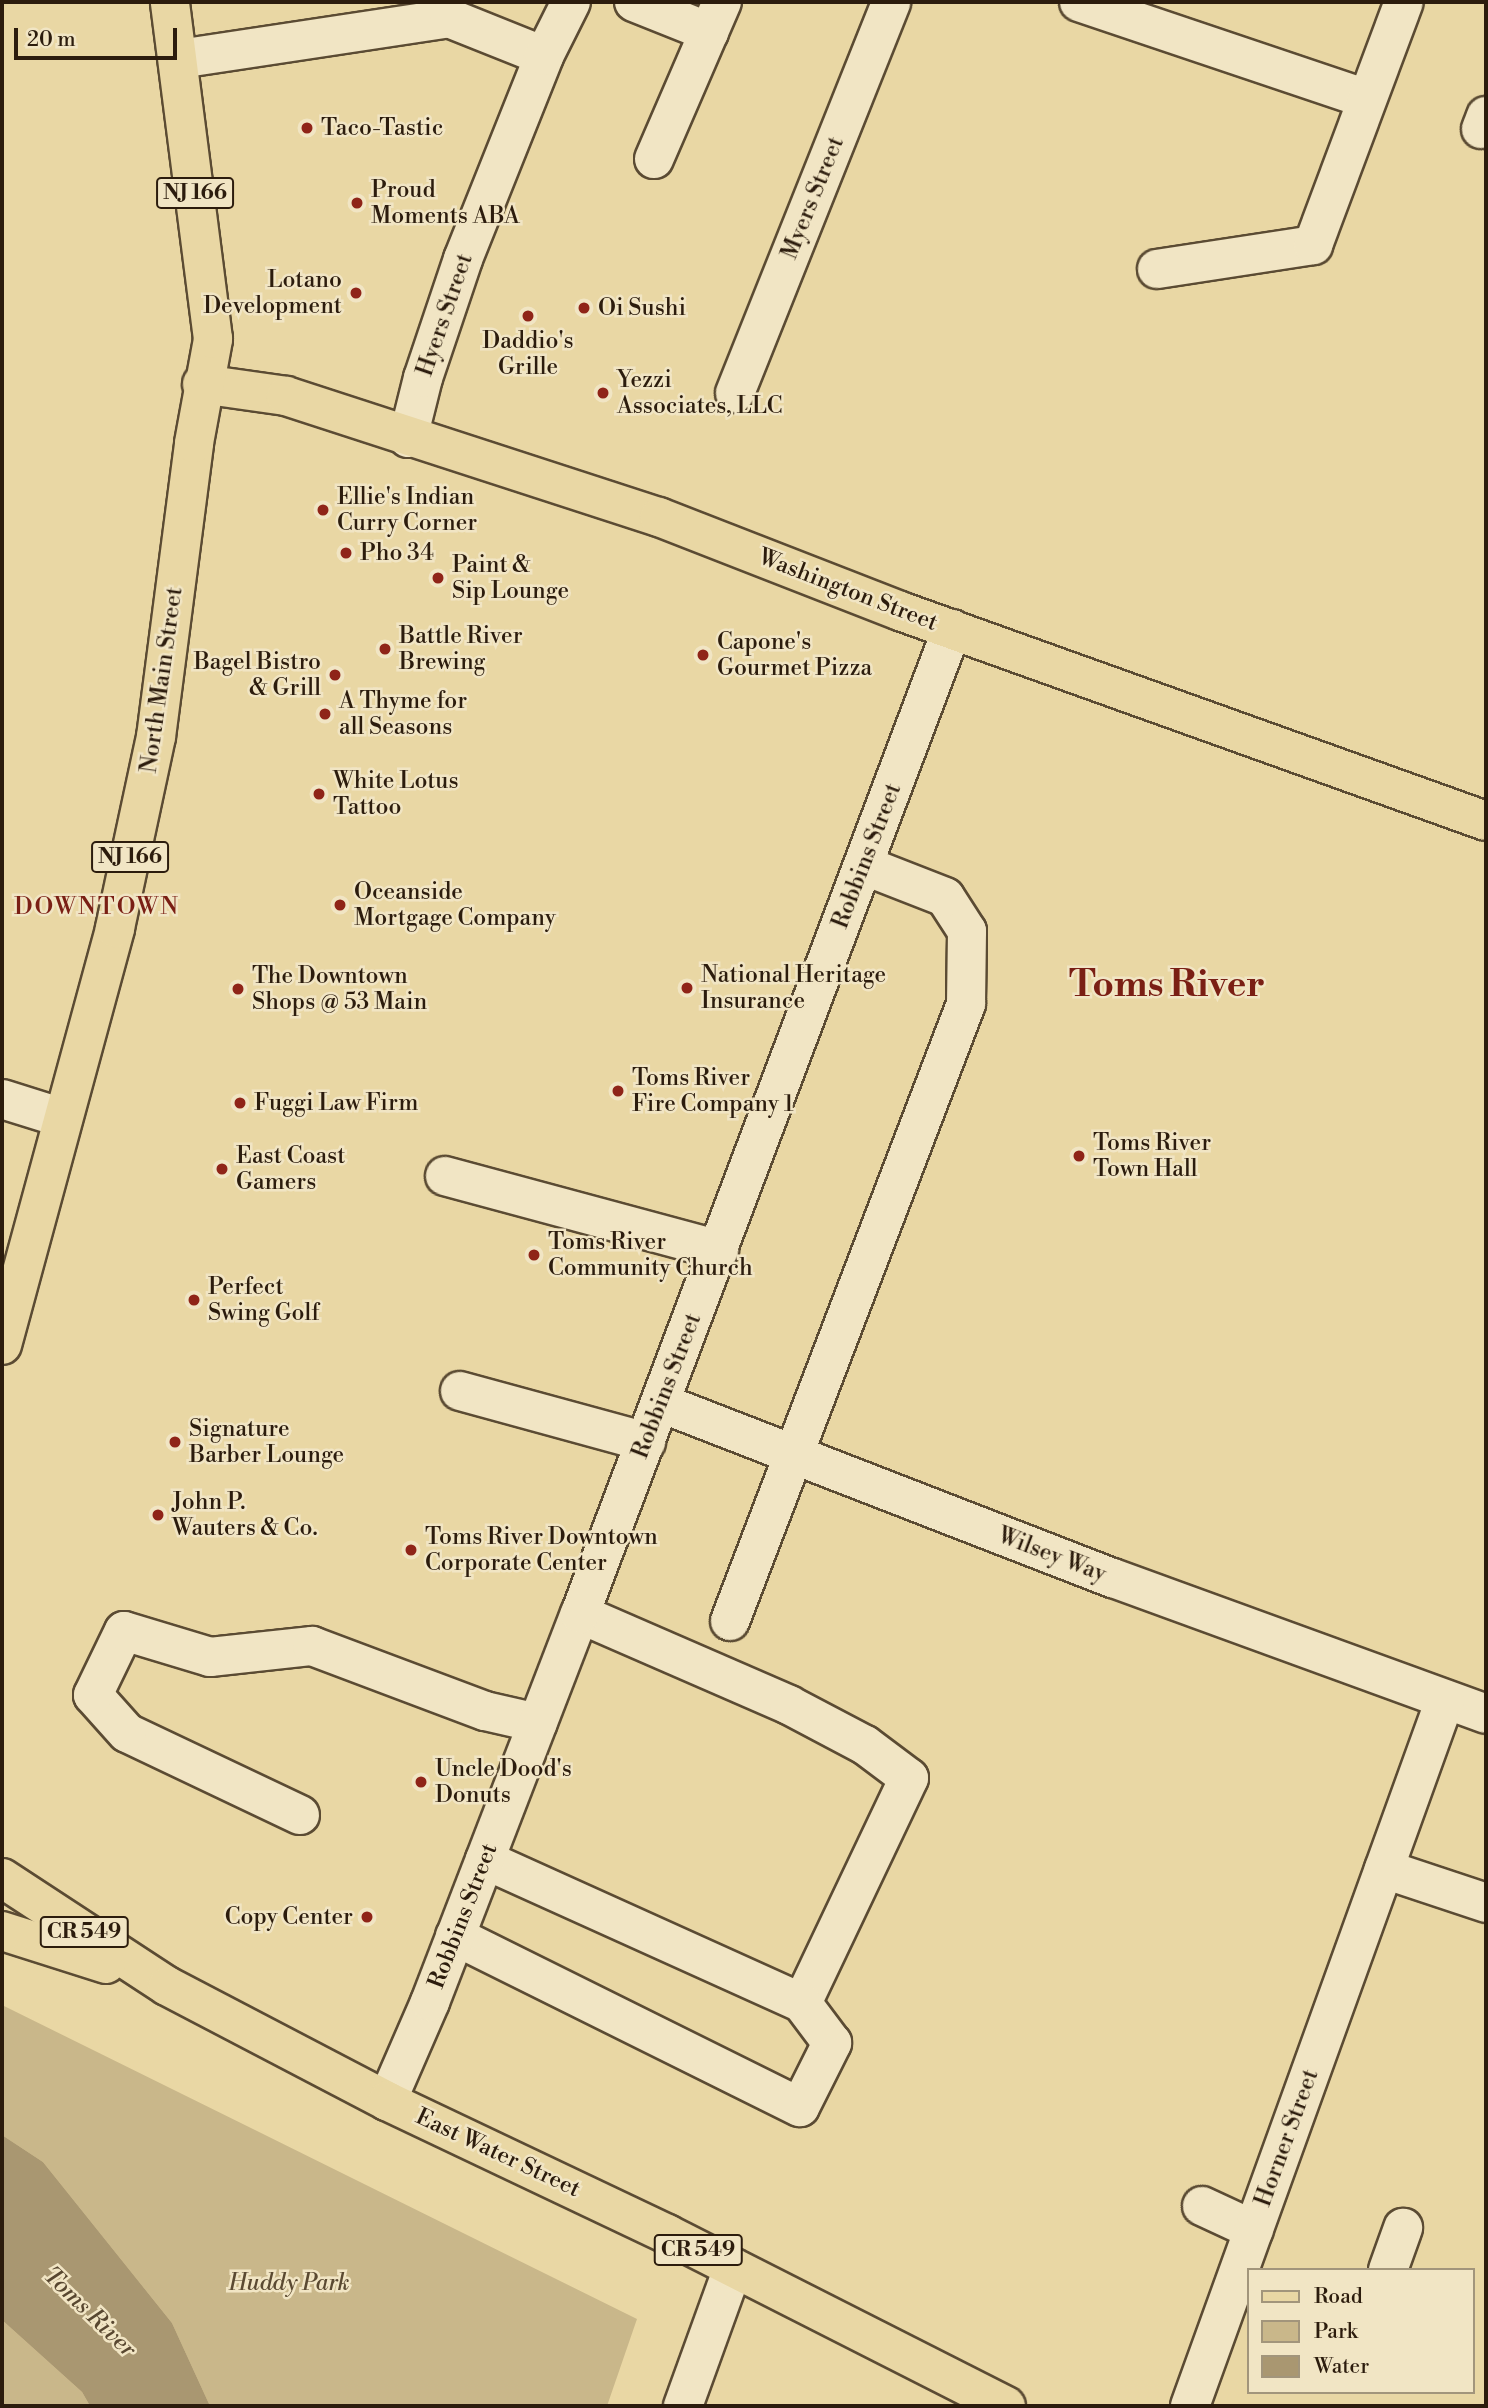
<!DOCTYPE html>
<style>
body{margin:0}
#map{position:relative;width:1488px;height:2408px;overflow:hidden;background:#e9d7a4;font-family:"Libre Bodoni",serif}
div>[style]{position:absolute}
.green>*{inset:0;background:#c9b78a}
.water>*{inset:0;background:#a99771}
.roads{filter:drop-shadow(2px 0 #5b4b33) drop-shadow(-2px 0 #5b4b33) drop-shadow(0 2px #5b4b33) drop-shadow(0 -2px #5b4b33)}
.minor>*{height:38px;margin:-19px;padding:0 19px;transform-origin:19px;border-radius:19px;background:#f1e5c4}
.major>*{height:38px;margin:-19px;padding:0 19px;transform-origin:19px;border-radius:19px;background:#e9d7a4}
.dots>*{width:19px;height:19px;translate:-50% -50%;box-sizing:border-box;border:4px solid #f1e5c4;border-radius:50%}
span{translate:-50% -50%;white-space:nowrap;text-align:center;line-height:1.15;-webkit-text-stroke:5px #f1e5c4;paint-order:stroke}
.shield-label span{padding:2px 5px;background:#f1e5c4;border:2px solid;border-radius:5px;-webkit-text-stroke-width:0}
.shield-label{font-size:21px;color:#2c1c0d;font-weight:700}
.poi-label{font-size:23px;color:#2c1c0d}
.left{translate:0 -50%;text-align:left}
.right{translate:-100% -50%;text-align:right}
.street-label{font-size:23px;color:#2c1c0d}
.park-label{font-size:23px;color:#5b4a32;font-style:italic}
.neighbourhood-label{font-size:24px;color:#7a1f14;letter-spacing:2px}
.water-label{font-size:24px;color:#584730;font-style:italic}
.town-label{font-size:37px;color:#7a1f14;font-weight:700}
.frame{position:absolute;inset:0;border:4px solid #2c1c0d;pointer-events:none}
.legend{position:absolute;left:1247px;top:2268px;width:228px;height:126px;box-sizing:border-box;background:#f1e5c4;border:2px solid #a2957b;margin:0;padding:9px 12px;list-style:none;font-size:21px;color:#2c1c0d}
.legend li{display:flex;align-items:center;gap:14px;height:35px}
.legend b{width:35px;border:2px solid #a2957b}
.scale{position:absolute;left:14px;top:28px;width:163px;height:32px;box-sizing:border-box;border:4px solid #2c1c0d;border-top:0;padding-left:9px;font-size:21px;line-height:24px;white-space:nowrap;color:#2c1c0d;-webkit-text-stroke:5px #f1e5c4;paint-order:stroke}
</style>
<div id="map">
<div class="green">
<i style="clip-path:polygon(2px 2005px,637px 2319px,607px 2406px,210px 2406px,172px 2323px,43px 2162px,2px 2135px)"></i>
<i style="clip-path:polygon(2px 2320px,82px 2392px,90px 2406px,2px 2406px)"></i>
</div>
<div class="water">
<i style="clip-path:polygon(2px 2135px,43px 2162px,172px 2323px,210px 2406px,90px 2406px,82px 2392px,2px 2320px)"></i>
</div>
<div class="roads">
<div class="minor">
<i style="left:634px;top:2px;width:81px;rotate:21.8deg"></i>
<i style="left:1079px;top:2px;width:288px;rotate:18.6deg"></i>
<i style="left:179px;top:59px;width:273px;rotate:-8.6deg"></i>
<i style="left:449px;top:18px;width:102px;rotate:21.8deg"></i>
<i style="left:1481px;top:129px;width:14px;rotate:-69deg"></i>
<i style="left:654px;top:159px;width:171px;rotate:-66.6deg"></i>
<i style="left:1157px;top:269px;width:158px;rotate:-8.7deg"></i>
<i style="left:1313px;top:245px;width:259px;rotate:-69.5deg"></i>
<i style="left:735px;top:393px;width:421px;rotate:-68.2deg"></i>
<i style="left:408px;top:438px;width:62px;rotate:-76deg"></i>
<i style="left:423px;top:378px;width:126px;rotate:-71.4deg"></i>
<i style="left:463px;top:259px;width:219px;rotate:-68.2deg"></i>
<i style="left:544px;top:56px;width:60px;rotate:-63.4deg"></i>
<i style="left:2px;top:1099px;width:64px;rotate:17.3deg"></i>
<i style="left:445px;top:1176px;width:284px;rotate:15.1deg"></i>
<i style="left:460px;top:1391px;width:193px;rotate:15.3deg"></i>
<i style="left:661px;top:1403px;width:485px;rotate:21.2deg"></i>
<i style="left:1113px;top:1578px;width:397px;rotate:20deg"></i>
<i style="left:580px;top:1614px;width:228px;rotate:23.5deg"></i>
<i style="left:789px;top:1705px;width:86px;rotate:27.8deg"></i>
<i style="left:865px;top:1745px;width:55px;rotate:36.9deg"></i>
<i style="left:909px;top:1778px;width:249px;rotate:115.4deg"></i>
<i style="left:730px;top:1621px;width:661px;rotate:-69.07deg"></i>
<i style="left:966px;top:1004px;width:73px;rotate:-89.2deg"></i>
<i style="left:967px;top:931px;width:40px;rotate:-122.9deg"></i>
<i style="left:945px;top:897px;width:88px;rotate:-158.7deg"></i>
<i style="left:300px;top:1815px;width:191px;rotate:-154.6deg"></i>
<i style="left:127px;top:1733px;width:51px;rotate:-131.8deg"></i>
<i style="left:93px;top:1695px;width:71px;rotate:-64.2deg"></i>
<i style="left:124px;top:1631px;width:90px;rotate:16.8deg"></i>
<i style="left:210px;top:1657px;width:103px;rotate:-6.2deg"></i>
<i style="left:312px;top:1646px;width:185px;rotate:20.6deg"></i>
<i style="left:485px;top:1711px;width:54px;rotate:12.8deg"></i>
<i style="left:1384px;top:1869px;width:108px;rotate:18.4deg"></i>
<i style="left:455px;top:1936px;width:385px;rotate:26.4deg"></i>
<i style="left:800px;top:2107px;width:72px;rotate:-63.4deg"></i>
<i style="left:832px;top:2043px;width:50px;rotate:-126.9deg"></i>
<i style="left:802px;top:2003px;width:348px;rotate:-155.7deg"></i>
<i style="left:387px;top:2101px;width:108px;rotate:-66.5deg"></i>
<i style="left:430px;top:2002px;width:416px;rotate:-68.9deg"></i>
<i style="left:580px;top:1614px;width:1053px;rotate:-69.31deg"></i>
<i style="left:1202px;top:2206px;width:57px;rotate:24.8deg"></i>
<i style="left:1388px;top:2270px;width:45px;rotate:-70.3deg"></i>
<i style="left:683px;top:2406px;width:147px;rotate:-70.1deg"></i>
<i style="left:1190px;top:2406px;width:751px;rotate:-70.14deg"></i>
</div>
<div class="major">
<i style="left:202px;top:384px;width:85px;rotate:8.1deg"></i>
<i style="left:286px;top:396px;width:392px;rotate:18deg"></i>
<i style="left:659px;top:517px;width:259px;rotate:21.3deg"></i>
<i style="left:900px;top:611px;width:622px;rotate:19.72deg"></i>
<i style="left:2px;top:1345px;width:432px;rotate:-74.8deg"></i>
<i style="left:115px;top:928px;width:195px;rotate:-77.9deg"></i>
<i style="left:156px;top:737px;width:296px;rotate:-82.6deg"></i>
<i style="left:194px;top:443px;width:106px;rotate:-79.6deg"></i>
<i style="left:213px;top:339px;width:340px;rotate:-97.3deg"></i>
<i style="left:2px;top:1878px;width:197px;rotate:33.2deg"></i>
<i style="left:167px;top:1986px;width:248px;rotate:27.6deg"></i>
<i style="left:387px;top:2101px;width:310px;rotate:25.4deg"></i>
<i style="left:667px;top:2234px;width:380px;rotate:26.9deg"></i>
<i style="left:2px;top:1931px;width:109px;rotate:17.6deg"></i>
</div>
</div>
<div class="dots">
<i style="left:307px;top:128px;background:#8f2418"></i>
<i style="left:357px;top:203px;background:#8f2418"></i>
<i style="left:356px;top:293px;background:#8f2418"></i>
<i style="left:584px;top:308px;background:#8f2418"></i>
<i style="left:528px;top:316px;background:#8f2418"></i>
<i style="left:603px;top:393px;background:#8f2418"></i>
<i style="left:323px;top:510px;background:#8f2418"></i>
<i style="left:346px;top:553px;background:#8f2418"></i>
<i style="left:438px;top:578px;background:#8f2418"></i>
<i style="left:385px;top:649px;background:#8f2418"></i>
<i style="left:703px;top:655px;background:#8f2418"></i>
<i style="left:335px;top:675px;background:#8f2418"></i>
<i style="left:325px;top:714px;background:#8f2418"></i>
<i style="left:319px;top:794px;background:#8f2418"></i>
<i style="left:340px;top:905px;background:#8f2418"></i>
<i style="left:687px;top:988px;background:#8f2418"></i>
<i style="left:238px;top:989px;background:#8f2418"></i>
<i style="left:618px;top:1091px;background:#8f2418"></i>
<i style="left:240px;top:1103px;background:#8f2418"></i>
<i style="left:1079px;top:1156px;background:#8f2418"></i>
<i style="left:222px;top:1169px;background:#8f2418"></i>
<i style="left:534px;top:1255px;background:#8f2418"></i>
<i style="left:194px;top:1300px;background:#8f2418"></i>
<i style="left:175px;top:1442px;background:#8f2418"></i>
<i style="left:158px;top:1515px;background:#8f2418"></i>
<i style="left:411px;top:1550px;background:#8f2418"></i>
<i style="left:421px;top:1782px;background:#8f2418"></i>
<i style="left:367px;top:1917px;background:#8f2418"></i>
</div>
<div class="shield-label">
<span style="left:195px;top:193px">NJ 166</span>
<span style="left:130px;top:857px">NJ 166</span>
<span style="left:84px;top:1932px">CR 549</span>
<span style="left:698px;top:2250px">CR 549</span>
</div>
<div class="poi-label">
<span class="left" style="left:321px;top:128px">Taco-Tastic</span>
<span class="left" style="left:371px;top:203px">Proud<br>Moments ABA</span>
<span class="right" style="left:342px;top:293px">Lotano<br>Development</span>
<span class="left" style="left:598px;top:308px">Oi Sushi</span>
<span style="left:528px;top:354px">Daddio's<br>Grille</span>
<span class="left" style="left:617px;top:393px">Yezzi<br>Associates, LLC</span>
<span class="left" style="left:337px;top:510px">Ellie's Indian<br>Curry Corner</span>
<span class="left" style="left:360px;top:553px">Pho 34</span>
<span class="left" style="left:452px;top:578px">Paint &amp;<br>Sip Lounge</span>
<span class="left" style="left:399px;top:649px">Battle River<br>Brewing</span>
<span class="left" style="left:717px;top:655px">Capone's<br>Gourmet Pizza</span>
<span class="right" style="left:321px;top:675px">Bagel Bistro<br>&amp; Grill</span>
<span class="left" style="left:339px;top:714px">A Thyme for<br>all Seasons</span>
<span class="left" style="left:333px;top:794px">White Lotus<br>Tattoo</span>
<span class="left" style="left:354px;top:905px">Oceanside<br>Mortgage Company</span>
<span class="left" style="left:701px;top:988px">National Heritage<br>Insurance</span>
<span class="left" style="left:252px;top:989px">The Downtown<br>Shops @ 53 Main</span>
<span class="left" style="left:632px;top:1091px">Toms River<br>Fire Company 1</span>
<span class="left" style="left:254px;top:1103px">Fuggi Law Firm</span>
<span class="left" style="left:1093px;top:1156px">Toms River<br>Town Hall</span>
<span class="left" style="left:236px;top:1169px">East Coast<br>Gamers</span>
<span class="left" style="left:548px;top:1255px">Toms River<br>Community Church</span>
<span class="left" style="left:208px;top:1300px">Perfect<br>Swing Golf</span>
<span class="left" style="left:189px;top:1442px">Signature<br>Barber Lounge</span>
<span class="left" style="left:172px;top:1515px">John P.<br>Wauters &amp; Co.</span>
<span class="left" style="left:425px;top:1550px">Toms River Downtown<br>Corporate Center</span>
<span class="left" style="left:435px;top:1782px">Uncle Dood's<br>Donuts</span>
<span class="right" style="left:353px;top:1917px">Copy Center</span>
</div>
<div class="street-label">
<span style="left:813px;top:198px;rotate:-68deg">Myers Street</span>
<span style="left:445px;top:315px;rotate:-71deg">Hyers Street</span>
<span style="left:848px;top:590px;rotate:21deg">Washington Street</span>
<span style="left:162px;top:680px;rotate:-82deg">North Main Street</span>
<span style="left:867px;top:856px;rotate:-69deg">Robbins Street</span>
<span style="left:667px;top:1386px;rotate:-69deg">Robbins Street</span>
<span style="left:1052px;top:1555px;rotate:21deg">Wilsey Way</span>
<span style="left:463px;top:1916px;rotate:-69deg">Robbins Street</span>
<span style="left:1287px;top:2138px;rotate:-70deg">Horner Street</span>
<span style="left:498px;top:2153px;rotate:25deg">East Water Street</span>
</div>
<div class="park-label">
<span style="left:289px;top:2283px">Huddy Park</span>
</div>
<div class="neighbourhood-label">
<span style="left:97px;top:908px">DOWNTOWN</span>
</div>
<div class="water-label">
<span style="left:89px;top:2313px;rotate:44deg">Toms River</span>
</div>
<div class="town-label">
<span style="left:1167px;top:985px">Toms River</span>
</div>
<div class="frame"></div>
<ul class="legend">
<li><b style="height:9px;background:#e9d7a4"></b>Road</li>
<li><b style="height:19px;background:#c9b78a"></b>Park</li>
<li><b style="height:19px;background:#a99771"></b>Water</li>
</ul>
<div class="scale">20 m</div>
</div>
